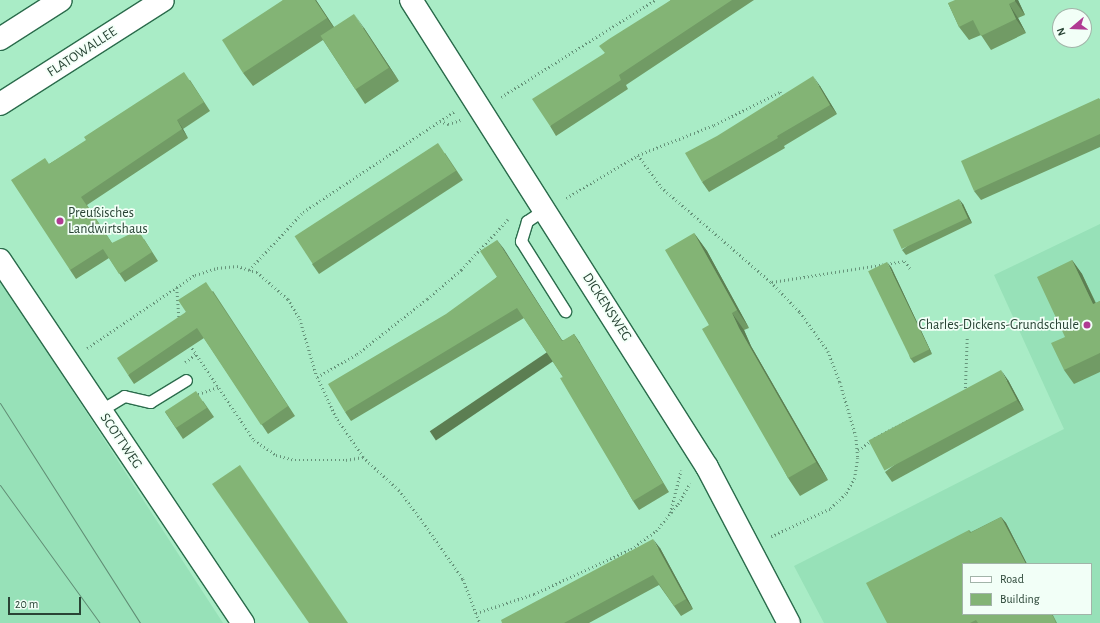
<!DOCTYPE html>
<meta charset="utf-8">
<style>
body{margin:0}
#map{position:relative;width:1100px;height:623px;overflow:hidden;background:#a9ecc6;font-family:"Alegreya Sans",sans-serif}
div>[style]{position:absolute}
.built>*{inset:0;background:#97e1b8}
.path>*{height:2.5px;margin-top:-1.25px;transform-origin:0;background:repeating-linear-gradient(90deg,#66947a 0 1px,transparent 0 4px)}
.roads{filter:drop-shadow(1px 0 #2b6c4c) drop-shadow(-1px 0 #2b6c4c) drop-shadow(0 1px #2b6c4c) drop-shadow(0 -1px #2b6c4c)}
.service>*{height:11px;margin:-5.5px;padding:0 5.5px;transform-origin:5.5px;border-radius:5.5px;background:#fff}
.minor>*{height:22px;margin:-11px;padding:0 11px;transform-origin:11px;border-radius:11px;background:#fff}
.secondary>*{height:22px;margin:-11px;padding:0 11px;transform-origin:11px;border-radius:11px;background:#fff}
.tram>*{height:1px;margin:-0.5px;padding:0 0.5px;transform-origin:0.5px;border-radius:0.5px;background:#608d74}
.wall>*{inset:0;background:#719b65}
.shaded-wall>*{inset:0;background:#5c7e52;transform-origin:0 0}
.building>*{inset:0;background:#83b475;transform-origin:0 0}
.dots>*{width:11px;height:11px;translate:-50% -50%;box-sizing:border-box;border:2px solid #f2fff7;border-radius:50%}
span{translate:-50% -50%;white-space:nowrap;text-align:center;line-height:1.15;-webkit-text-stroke:3.5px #f2fff7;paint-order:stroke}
.street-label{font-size:14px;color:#294435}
.poi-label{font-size:14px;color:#294435}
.left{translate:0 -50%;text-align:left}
.right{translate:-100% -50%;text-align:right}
.legend{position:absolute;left:962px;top:563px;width:130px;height:52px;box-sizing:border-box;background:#f2fff7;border:1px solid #a2b4a9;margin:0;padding:5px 7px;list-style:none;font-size:12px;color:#294435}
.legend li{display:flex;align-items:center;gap:8px;height:20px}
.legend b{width:20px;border:1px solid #a2b4a9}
.north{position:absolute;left:1052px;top:8px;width:40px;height:40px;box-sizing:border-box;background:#f2fff7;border:1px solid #a2b4a9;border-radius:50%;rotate:251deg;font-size:11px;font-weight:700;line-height:16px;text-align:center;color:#294435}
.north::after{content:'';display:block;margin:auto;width:14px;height:18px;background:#b03b93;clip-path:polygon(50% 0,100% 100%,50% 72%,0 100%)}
.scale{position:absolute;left:8px;top:597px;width:73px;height:18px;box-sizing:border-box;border:2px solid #294435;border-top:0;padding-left:5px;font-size:12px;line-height:14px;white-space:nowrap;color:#294435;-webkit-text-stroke:3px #f2fff7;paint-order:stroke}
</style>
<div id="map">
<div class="built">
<i style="clip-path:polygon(evenodd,1100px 224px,1100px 623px,824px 623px,794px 566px,1064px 429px,994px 275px,1100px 224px,963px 564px,1091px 564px,1091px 614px,963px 614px,963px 564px)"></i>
<i style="clip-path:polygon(0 279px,223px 623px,0 623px)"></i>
</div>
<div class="path">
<i style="left:501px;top:97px;width:182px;rotate:-32.2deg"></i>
<i style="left:440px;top:121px;width:9px;rotate:21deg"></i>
<i style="left:448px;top:124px;width:13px;rotate:-18deg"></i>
<i style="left:638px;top:155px;width:82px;rotate:-21.5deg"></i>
<i style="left:714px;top:125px;width:74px;rotate:-26.6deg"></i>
<i style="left:780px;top:92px;width:6px;rotate:59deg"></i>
<i style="left:566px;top:198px;width:84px;rotate:-30.8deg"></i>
<i style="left:638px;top:155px;width:39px;rotate:54deg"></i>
<i style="left:661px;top:187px;width:145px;rotate:40.8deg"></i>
<i style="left:771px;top:282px;width:42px;rotate:46deg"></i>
<i style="left:800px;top:312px;width:48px;rotate:54.3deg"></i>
<i style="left:828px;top:351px;width:33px;rotate:69deg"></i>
<i style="left:840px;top:382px;width:56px;rotate:73.5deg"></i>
<i style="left:856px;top:436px;width:22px;rotate:85deg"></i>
<i style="left:858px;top:458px;width:20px;rotate:99deg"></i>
<i style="left:855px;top:478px;width:18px;rotate:119deg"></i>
<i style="left:846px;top:494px;width:22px;rotate:137deg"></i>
<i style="left:830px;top:509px;width:65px;rotate:154.6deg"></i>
<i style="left:249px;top:270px;width:79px;rotate:-47deg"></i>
<i style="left:303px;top:212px;width:182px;rotate:-33.6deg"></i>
<i style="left:772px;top:282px;width:135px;rotate:-9deg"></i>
<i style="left:905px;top:261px;width:11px;rotate:56deg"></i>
<i style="left:177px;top:288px;width:31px;rotate:86deg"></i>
<i style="left:190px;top:345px;width:115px;rotate:56deg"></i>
<i style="left:254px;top:440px;width:27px;rotate:34deg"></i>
<i style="left:276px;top:455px;width:20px;rotate:15deg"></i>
<i style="left:295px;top:460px;width:51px"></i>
<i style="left:346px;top:460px;width:17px;rotate:-10deg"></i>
<i style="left:363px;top:457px;width:47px;rotate:-124.7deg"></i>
<i style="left:336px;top:418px;width:45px;rotate:-114.9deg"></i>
<i style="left:87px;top:348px;width:130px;rotate:-34.1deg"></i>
<i style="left:195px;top:275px;width:23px;rotate:-18deg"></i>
<i style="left:217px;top:268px;width:20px;rotate:-6deg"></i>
<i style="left:237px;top:266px;width:21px;rotate:17deg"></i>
<i style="left:257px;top:272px;width:41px;rotate:41.1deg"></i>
<i style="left:288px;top:299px;width:23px;rotate:59deg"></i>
<i style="left:300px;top:319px;width:60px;rotate:73.7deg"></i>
<i style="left:317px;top:377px;width:46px;rotate:-29.9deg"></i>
<i style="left:357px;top:354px;width:89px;rotate:-38.2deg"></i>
<i style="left:427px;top:299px;width:45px;rotate:-40.5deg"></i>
<i style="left:461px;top:270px;width:69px;rotate:-47.3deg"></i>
<i style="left:185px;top:362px;width:14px;rotate:-36deg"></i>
<i style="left:965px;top:392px;width:55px;rotate:-87.9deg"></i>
<i style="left:198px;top:394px;width:21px;rotate:-19deg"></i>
<i style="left:858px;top:450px;width:24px;rotate:-35deg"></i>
<i style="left:878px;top:436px;width:35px;rotate:-27deg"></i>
<i style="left:363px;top:457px;width:49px;rotate:42.5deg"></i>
<i style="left:399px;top:490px;width:40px;rotate:53deg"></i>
<i style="left:423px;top:522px;width:70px;rotate:54.9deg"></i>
<i style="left:463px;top:579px;width:47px;rotate:68.9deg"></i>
<i style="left:670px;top:513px;width:44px;rotate:-75.7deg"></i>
<i style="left:476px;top:613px;width:61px;rotate:-18.1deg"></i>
<i style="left:534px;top:594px;width:107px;rotate:-24.9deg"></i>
<i style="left:631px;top:549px;width:31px;rotate:-36deg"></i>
<i style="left:656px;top:531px;width:35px;rotate:-51deg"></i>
<i style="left:678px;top:504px;width:24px;rotate:-60deg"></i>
</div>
<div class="roads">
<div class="service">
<i style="left:545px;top:209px;width:22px;rotate:146deg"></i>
<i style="left:527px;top:221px;width:21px;rotate:107deg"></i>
<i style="left:521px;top:241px;width:83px;rotate:57.8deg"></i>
<i style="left:101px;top:410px;width:27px;rotate:-31deg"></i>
<i style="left:124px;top:396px;width:27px;rotate:13deg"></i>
<i style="left:150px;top:402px;width:42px;rotate:-31.4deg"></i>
</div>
<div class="minor">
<i style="left:411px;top:0;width:553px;rotate:57.63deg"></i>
<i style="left:707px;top:467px;width:176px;rotate:62.3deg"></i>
<i style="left:0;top:260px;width:437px;rotate:56.2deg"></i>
</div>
<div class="secondary">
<i style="left:0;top:39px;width:72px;rotate:-32.6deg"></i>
<i style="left:0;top:104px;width:193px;rotate:-32.5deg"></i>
</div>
</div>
<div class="tram">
<i style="left:0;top:403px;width:261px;rotate:57.5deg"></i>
<i style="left:0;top:485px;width:170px;rotate:54.1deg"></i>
</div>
<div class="wall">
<i style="clip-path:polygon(283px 0,316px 0,334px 27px,364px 28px,399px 81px,365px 104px,323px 40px,253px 86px,243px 73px)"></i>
<i style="clip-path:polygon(671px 0,754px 0,626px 85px,628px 89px,556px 136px,550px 126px,605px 53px)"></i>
<i style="clip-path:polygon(1018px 0,1025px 15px,1018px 18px,1026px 33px,991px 50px,981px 35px,969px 40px,959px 27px,948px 3px)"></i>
<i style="clip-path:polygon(190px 80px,210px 111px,183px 129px,188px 138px,87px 205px,112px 243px,144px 239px,158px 261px,125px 282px,109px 258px,76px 279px,70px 270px,49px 164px)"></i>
<i style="clip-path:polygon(820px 86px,837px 114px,784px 146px,785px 148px,709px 192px,702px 182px)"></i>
<i style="clip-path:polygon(1100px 99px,1100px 147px,981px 200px,974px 191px)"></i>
<i style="clip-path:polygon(445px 153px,463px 180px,319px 274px,312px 264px)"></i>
<i style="clip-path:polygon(963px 204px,972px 223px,906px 255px,902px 250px)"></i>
<i style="clip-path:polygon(694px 233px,707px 251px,749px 328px,744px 330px,751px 346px,828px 480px,800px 496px,788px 478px,709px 325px)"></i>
<i style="clip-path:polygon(497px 240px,562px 340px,580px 343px,669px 492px,639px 510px,633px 501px,563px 377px,524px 318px,351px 421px,345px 412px,497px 277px)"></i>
<i style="clip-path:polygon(1072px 260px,1082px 274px,1096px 303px,1100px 301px,1100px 372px,1074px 384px,1064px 370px,1065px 337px)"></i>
<i style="clip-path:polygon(891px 267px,932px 354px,914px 363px,910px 358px)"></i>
<i style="clip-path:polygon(213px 291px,295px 416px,268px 434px,204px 338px,134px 384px,128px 375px,186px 312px)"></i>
<i style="clip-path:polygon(1008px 380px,1024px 410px,892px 482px,885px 472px)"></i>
<i style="clip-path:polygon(203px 401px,214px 417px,183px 439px,165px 412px)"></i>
<i style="clip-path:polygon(1001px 517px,1006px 523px,1057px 623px,887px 623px,969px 530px,971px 532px)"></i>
<i style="clip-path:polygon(660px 548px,693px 609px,681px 616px,659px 585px,589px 623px,502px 623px)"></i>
</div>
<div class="shaded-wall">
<i style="clip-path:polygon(315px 0,316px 0,337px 32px,327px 18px)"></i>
<i style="clip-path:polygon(1015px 0,1018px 0,1025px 15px,1015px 1px)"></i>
<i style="clip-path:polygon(1009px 4px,1018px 18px,1026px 33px,1016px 19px)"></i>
<i style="clip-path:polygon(354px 14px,364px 28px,399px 81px,389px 67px)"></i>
<i style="clip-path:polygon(813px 76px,820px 86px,837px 114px,830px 105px)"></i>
<i style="clip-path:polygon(177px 120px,183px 129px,188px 138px,182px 129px)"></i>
<i style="clip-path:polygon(959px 199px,963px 204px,972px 223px,968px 218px)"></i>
<i style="clip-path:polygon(694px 233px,707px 251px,749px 328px,737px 310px)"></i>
<i style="clip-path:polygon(497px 240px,504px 249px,568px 350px,562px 341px)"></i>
<i style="clip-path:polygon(1072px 260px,1082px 274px,1100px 313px,1093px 304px)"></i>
<i style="clip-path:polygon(887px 262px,891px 267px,932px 354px,929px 349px)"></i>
<i style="clip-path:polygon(732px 313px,744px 330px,751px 346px,828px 480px,816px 462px,739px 328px)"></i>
<i style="left:574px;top:334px;width:11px;height:174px;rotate:56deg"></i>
<i style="clip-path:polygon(1001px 370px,1008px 380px,1024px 410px,1017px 400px)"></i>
<i style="clip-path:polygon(1001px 517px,1006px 523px,1027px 564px,1026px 564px)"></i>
<i style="clip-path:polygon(653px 539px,660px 548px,693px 609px,686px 599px)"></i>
<i style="left:1052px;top:614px;width:1px;height:10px"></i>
</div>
<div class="building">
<i style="clip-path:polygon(283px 0,315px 0,327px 18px,243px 73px,222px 40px)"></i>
<i style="clip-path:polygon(671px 0,732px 0,619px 75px,621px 80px,550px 126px,532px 99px,605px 53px,599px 46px,609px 39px)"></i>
<i style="clip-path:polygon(955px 0,1015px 0,1015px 1px,1009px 4px,1016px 19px,981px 36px,973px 20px,959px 27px,948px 3px)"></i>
<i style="left:354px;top:14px;width:64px;height:40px;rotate:57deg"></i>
<i style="clip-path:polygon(184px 72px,204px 102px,177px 120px,182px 129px,81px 197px,112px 243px,138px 230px,152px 252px,119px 274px,103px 249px,70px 270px,11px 180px,45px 158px,49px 164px,86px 140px,84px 137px)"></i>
<i style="clip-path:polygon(813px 76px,830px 105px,777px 136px,778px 138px,702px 182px,685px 153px,717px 136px)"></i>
<i style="clip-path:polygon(1099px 98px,1100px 100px,1100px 134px,974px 191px,961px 161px)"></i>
<i style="left:438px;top:143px;width:33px;height:171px;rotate:57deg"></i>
<i style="left:959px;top:199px;width:21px;height:73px;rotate:65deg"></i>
<i style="clip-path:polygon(694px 233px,737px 310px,732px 313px,739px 328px,816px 462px,788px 478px,702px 329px,709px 325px,665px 250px)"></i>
<i style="clip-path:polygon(497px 240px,562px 341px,574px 334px,663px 483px,633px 501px,560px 378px,563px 377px,517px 308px,345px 412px,328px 384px,446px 314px,497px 277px,480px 251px)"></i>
<i style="clip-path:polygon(1072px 260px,1093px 304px,1100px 301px,1100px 353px,1064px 370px,1051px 343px,1065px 337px,1037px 277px)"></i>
<i style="left:887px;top:262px;width:97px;height:21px;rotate:64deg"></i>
<i style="clip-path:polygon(206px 282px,288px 406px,261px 425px,197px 328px,128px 375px,117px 358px,186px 312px,178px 300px)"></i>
<i style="left:1001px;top:370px;width:34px;height:150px;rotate:62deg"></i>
<i style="left:196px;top:391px;width:20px;height:37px;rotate:57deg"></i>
<i style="clip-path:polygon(240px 465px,348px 623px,309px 623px,212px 484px)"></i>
<i style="clip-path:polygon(1001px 517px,1026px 564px,963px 564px,963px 614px,1052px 614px,1056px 623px,978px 623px,976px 620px,970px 623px,887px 623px,866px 583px,969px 530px,970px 533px)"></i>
<i style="clip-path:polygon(653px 539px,686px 599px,674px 606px,653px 575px,564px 623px,502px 623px,501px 620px)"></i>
</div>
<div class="dots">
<i style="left:60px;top:221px;background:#b03b93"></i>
<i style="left:1087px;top:325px;background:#b03b93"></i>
</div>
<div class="street-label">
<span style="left:82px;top:52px;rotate:-33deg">FLATOWALLEE</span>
<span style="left:607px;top:307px;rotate:57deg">DICKENSWEG</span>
<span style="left:121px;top:441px;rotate:56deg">SCOTTWEG</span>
</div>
<div class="poi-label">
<span class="left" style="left:68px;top:221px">Preußisches<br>Landwirtshaus</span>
<span class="right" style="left:1079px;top:325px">Charles-Dickens-Grundschule</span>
</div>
<ul class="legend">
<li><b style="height:5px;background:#fff"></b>Road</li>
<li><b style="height:11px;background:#83b475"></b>Building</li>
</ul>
<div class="north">N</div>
<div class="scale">20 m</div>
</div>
